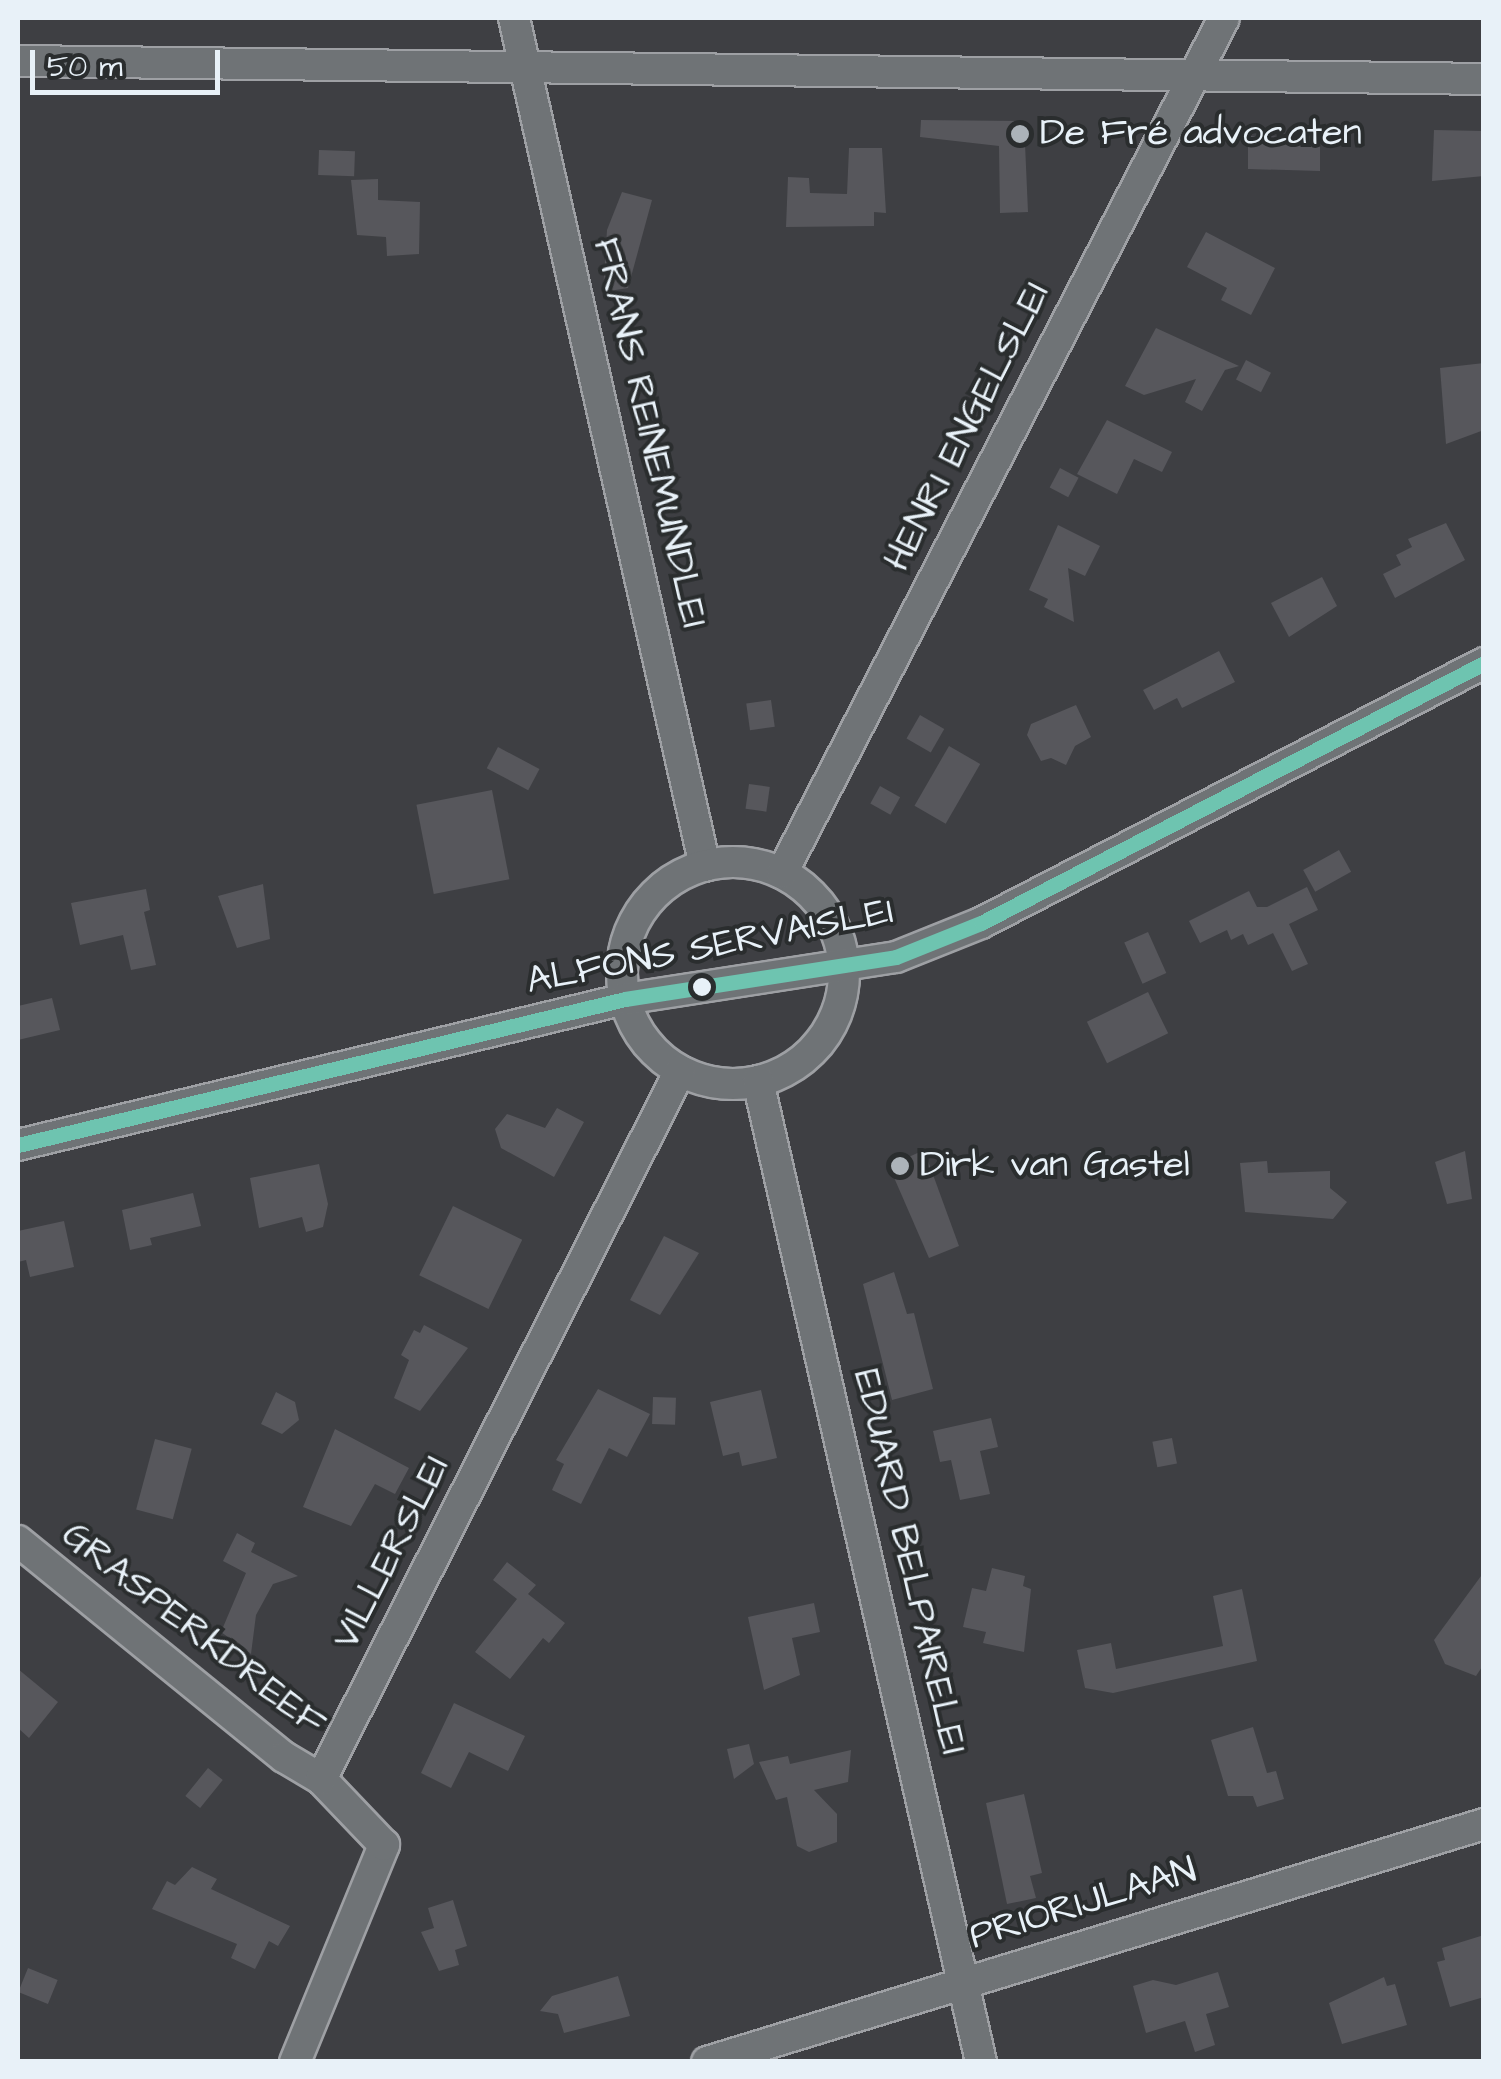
<!DOCTYPE html>
<meta charset="utf-8">
<style>
body{margin:0}
#map{position:relative;width:1501px;height:2079px;overflow:hidden;background:#3e3f43;font-family:"Architects Daughter",sans-serif}
div>[style]{position:absolute}
.building>*{inset:0;background:#57575c;transform-origin:0 0}
.roads{filter:drop-shadow(2px 0 #9ea0a4) drop-shadow(-2px 0 #9ea0a4) drop-shadow(0 2px #9ea0a4) drop-shadow(0 -2px #9ea0a4)}
.minor>*{height:30px;margin:-15px;padding:0 15px;transform-origin:15px;border-radius:15px;background:#6f7376}
.minor>.ring{margin:-15px;padding:0;box-sizing:content-box;background:none;border:30px solid #6f7376;border-radius:50%}
.bus-1>*{height:15px;margin:-7.5px;padding:0 7.5px;transform-origin:7.5px;border-radius:7.5px;background:#6ec4b0}
.dots>*{width:28px;height:28px;translate:-50% -50%;box-sizing:border-box;border:5px solid #2a2d2e;border-radius:50%}
span{translate:-50% -50%;white-space:nowrap;text-align:center;line-height:1.15;-webkit-text-stroke:8px #2a2d2e;paint-order:stroke}
.poi-label{font-size:38px;color:#e8f1f8}
.left{translate:0 -50%;text-align:left}
.street-label{font-size:38px;color:#e8f1f8}
.frame{position:absolute;inset:0;border:20px solid #e8f1f8;pointer-events:none}
.scale{position:absolute;left:30px;top:50px;width:190px;height:45px;box-sizing:border-box;border:5px solid #e8f1f8;border-top:0;padding-left:12px;font-size:30px;line-height:35px;white-space:nowrap;color:#e8f1f8;-webkit-text-stroke:8px #2a2d2e;paint-order:stroke}
</style>
<div id="map">
<div class="building">
<i style="clip-path:polygon(921px 120px,1024px 121px,1028px 212px,1000px 213px,999px 146px,920px 137px)"></i>
<i style="clip-path:polygon(1434px 130px,1484px 131px,1484px 176px,1432px 181px)"></i>
<i style="clip-path:polygon(1292px 131px,1320px 132px,1320px 171px,1248px 169px,1248px 136px,1292px 137px)"></i>
<i style="clip-path:polygon(849px 148px,882px 148px,886px 213px,874px 212px,874px 226px,786px 227px,788px 177px,809px 178px,810px 193px,847px 194px)"></i>
<i style="left:319px;top:150px;width:36px;height:25px;rotate:2deg"></i>
<i style="clip-path:polygon(378px 179px,378px 200px,420px 202px,419px 254px,387px 256px,386px 237px,357px 235px,351px 180px)"></i>
<i style="clip-path:polygon(622px 192px,652px 200px,628px 288px,603px 292px,607px 230px)"></i>
<i style="clip-path:polygon(1206px 232px,1275px 268px,1251px 315px,1221px 300px,1227px 288px,1187px 267px)"></i>
<i style="clip-path:polygon(1156px 328px,1239px 366px,1225px 370px,1202px 411px,1185px 402px,1196px 379px,1144px 395px,1125px 386px)"></i>
<i style="left:1246px;top:360px;width:28px;height:22px;rotate:27deg"></i>
<i style="clip-path:polygon(1484px 363px,1484px 430px,1446px 444px,1440px 368px)"></i>
<i style="clip-path:polygon(1107px 420px,1172px 452px,1162px 472px,1134px 459px,1117px 494px,1077px 474px)"></i>
<i style="left:1060px;top:468px;width:21px;height:22px;rotate:28deg"></i>
<i style="clip-path:polygon(1446px 523px,1465px 560px,1395px 598px,1383px 574px,1401px 565px,1396px 555px,1412px 547px,1408px 539px)"></i>
<i style="clip-path:polygon(1058px 525px,1100px 546px,1085px 576px,1068px 568px,1074px 622px,1044px 607px,1048px 599px,1029px 590px)"></i>
<i style="clip-path:polygon(1322px 577px,1337px 606px,1289px 637px,1271px 603px)"></i>
<i style="clip-path:polygon(1219px 651px,1235px 682px,1182px 708px,1177px 698px,1154px 710px,1143px 690px)"></i>
<i style="left:771px;top:700px;width:27px;height:25px;rotate:82deg"></i>
<i style="clip-path:polygon(1076px 705px,1091px 737px,1075px 746px,1066px 765px,1051px 758px,1041px 761px,1027px 735px,1031px 724px)"></i>
<i style="left:920px;top:715px;width:28px;height:27px;rotate:30deg"></i>
<i style="left:949px;top:746px;width:36px;height:69px;rotate:30deg"></i>
<i style="left:498px;top:747px;width:47px;height:24px;rotate:28deg"></i>
<i style="left:749px;top:784px;width:21px;height:25px;rotate:8deg"></i>
<i style="left:880px;top:786px;width:23px;height:20px;rotate:29deg"></i>
<i style="left:492px;top:790px;width:91px;height:77px;rotate:79deg"></i>
<i style="left:1339px;top:850px;width:25px;height:41px;rotate:61deg"></i>
<i style="clip-path:polygon(263px 884px,270px 939px,237px 948px,218px 896px)"></i>
<i style="clip-path:polygon(1307px 887px,1318px 910px,1289px 924px,1308px 964px,1292px 971px,1273px 933px,1248px 945px,1243px 934px,1231px 940px,1227px 930px,1200px 943px,1189px 921px,1249px 891px,1257px 907px,1267px 907px)"></i>
<i style="clip-path:polygon(146px 889px,150px 910px,144px 912px,156px 965px,131px 970px,123px 935px,80px 945px,71px 903px)"></i>
<i style="left:1148px;top:932px;width:45px;height:26px;rotate:66deg"></i>
<i style="left:1148px;top:992px;width:46px;height:68px;rotate:64deg"></i>
<i style="clip-path:polygon(52px 998px,60px 1030px,18px 1040px,18px 1006px)"></i>
<i style="clip-path:polygon(557px 1108px,584px 1122px,554px 1177px,501px 1148px,495px 1129px,507px 1114px,545px 1128px)"></i>
<i style="clip-path:polygon(924px 1150px,959px 1246px,929px 1258px,889px 1166px)"></i>
<i style="clip-path:polygon(1465px 1151px,1472px 1199px,1447px 1204px,1435px 1162px)"></i>
<i style="clip-path:polygon(1267px 1161px,1268px 1173px,1330px 1171px,1330px 1188px,1347px 1202px,1333px 1219px,1245px 1212px,1240px 1163px)"></i>
<i style="clip-path:polygon(319px 1164px,328px 1204px,323px 1227px,306px 1232px,302px 1217px,259px 1228px,250px 1178px)"></i>
<i style="clip-path:polygon(193px 1193px,201px 1226px,150px 1238px,152px 1245px,130px 1250px,122px 1210px)"></i>
<i style="left:453px;top:1206px;width:77px;height:77px;rotate:26deg"></i>
<i style="clip-path:polygon(64px 1221px,74px 1267px,30px 1277px,26px 1260px,18px 1262px,18px 1231px)"></i>
<i style="clip-path:polygon(664px 1236px,699px 1253px,660px 1315px,630px 1300px)"></i>
<i style="clip-path:polygon(894px 1272px,907px 1314px,914px 1313px,933px 1389px,892px 1400px,863px 1284px)"></i>
<i style="clip-path:polygon(424px 1325px,468px 1348px,420px 1411px,394px 1398px,409px 1360px,401px 1355px,414px 1330px,420px 1333px)"></i>
<i style="clip-path:polygon(598px 1389px,650px 1414px,627px 1457px,609px 1448px,581px 1504px,552px 1490px,564px 1464px,556px 1460px)"></i>
<i style="clip-path:polygon(761px 1390px,777px 1458px,742px 1466px,739px 1452px,723px 1456px,710px 1402px)"></i>
<i style="clip-path:polygon(276px 1392px,295px 1402px,299px 1420px,282px 1434px,261px 1424px)"></i>
<i style="left:653px;top:1397px;width:23px;height:27px;rotate:2deg"></i>
<i style="clip-path:polygon(991px 1418px,998px 1447px,980px 1451px,990px 1494px,960px 1500px,951px 1460px,940px 1462px,933px 1431px)"></i>
<i style="clip-path:polygon(335px 1429px,409px 1468px,395px 1494px,375px 1484px,351px 1526px,303px 1507px)"></i>
<i style="left:1172px;top:1438px;width:26px;height:20px;rotate:79deg"></i>
<i style="left:155px;top:1439px;width:38px;height:73px;rotate:15deg"></i>
<i style="clip-path:polygon(237px 1533px,255px 1543px,251px 1552px,298px 1576px,273px 1584px,256px 1615px,251px 1654px,221px 1632px,246px 1573px,223px 1561px)"></i>
<i style="clip-path:polygon(507px 1562px,536px 1585px,528px 1594px,565px 1623px,549px 1643px,543px 1638px,510px 1679px,475px 1652px,517px 1599px,493px 1580px)"></i>
<i style="clip-path:polygon(992px 1568px,1025px 1576px,1023px 1586px,1031px 1589px,1024px 1652px,983px 1643px,986px 1632px,963px 1627px,972px 1588px,986px 1591px)"></i>
<i style="clip-path:polygon(1484px 1572px,1484px 1664px,1476px 1676px,1445px 1664px,1434px 1640px)"></i>
<i style="clip-path:polygon(1242px 1589px,1257px 1661px,1113px 1693px,1085px 1688px,1077px 1650px,1111px 1643px,1116px 1669px,1223px 1646px,1213px 1596px)"></i>
<i style="clip-path:polygon(814px 1603px,820px 1632px,792px 1638px,800px 1675px,764px 1690px,748px 1617px)"></i>
<i style="clip-path:polygon(18px 1669px,58px 1702px,29px 1738px,18px 1728px)"></i>
<i style="clip-path:polygon(454px 1703px,525px 1736px,508px 1771px,469px 1752px,451px 1788px,421px 1773px)"></i>
<i style="clip-path:polygon(1253px 1727px,1267px 1773px,1276px 1771px,1284px 1799px,1257px 1807px,1253px 1796px,1228px 1796px,1211px 1740px)"></i>
<i style="clip-path:polygon(749px 1744px,754px 1764px,734px 1779px,727px 1749px)"></i>
<i style="clip-path:polygon(851px 1750px,848px 1782px,814px 1790px,837px 1814px,837px 1842px,809px 1852px,797px 1846px,787px 1797px,776px 1800px,759px 1762px,788px 1756px,790px 1764px)"></i>
<i style="left:208px;top:1768px;width:19px;height:36px;rotate:39deg"></i>
<i style="clip-path:polygon(1024px 1794px,1042px 1873px,1030px 1876px,1036px 1898px,1007px 1904px,986px 1803px)"></i>
<i style="clip-path:polygon(192px 1867px,217px 1879px,211px 1889px,290px 1926px,278px 1946px,269px 1941px,255px 1969px,231px 1958px,237px 1944px,152px 1909px,167px 1881px,175px 1885px)"></i>
<i style="clip-path:polygon(453px 1900px,467px 1946px,455px 1950px,459px 1965px,439px 1971px,421px 1932px,434px 1928px,428px 1908px)"></i>
<i style="clip-path:polygon(1484px 1935px,1484px 1997px,1450px 2007px,1437px 1962px,1445px 1960px,1442px 1948px)"></i>
<i style="left:28px;top:1968px;width:32px;height:26px;rotate:22deg"></i>
<i style="clip-path:polygon(1218px 1972px,1229px 2007px,1206px 2014px,1215px 2045px,1195px 2052px,1185px 2021px,1146px 2033px,1133px 1986px,1153px 1980px,1176px 1985px)"></i>
<i style="clip-path:polygon(618px 1976px,630px 2016px,564px 2033px,558px 2014px,540px 2011px,552px 1996px)"></i>
<i style="clip-path:polygon(1384px 1977px,1387px 1986px,1395px 1984px,1407px 2025px,1342px 2044px,1329px 2003px)"></i>
</div>
<div class="roads">
<div class="minor">
<i style="left:514px;top:18px;width:869px;rotate:77.31deg"></i>
<i style="left:18px;top:61px;width:1466px;rotate:0.7deg"></i>
<i class="ring" style="left:622px;top:862px;width:192px;height:192px"></i>
<i style="left:782px;top:873px;width:962px;rotate:-62.66deg"></i>
<i style="left:758px;top:1081px;width:1006px;rotate:77.19deg"></i>
<i style="left:18px;top:1145px;width:624px;rotate:-13.52deg"></i>
<i style="left:625px;top:999px;width:274px;rotate:-8.8deg"></i>
<i style="left:896px;top:957px;width:92px;rotate:-21.8deg"></i>
<i style="left:981px;top:923px;width:566px;rotate:-27.33deg"></i>
<i style="left:18px;top:1541px;width:343px;rotate:39.1deg"></i>
<i style="left:284px;top:1757px;width:43px;rotate:30.7deg"></i>
<i style="left:295px;top:2062px;width:235px;rotate:-67.7deg"></i>
<i style="left:384px;top:1845px;width:91px;rotate:-133.7deg"></i>
<i style="left:321px;top:1779px;width:794px;rotate:-63.11deg"></i>
<i style="left:707px;top:2062px;width:813px;rotate:-17.03deg"></i>
</div>
</div>
<div class="bus-1">
<i style="left:18px;top:1145px;width:624px;rotate:-13.52deg"></i>
<i style="left:625px;top:999px;width:274px;rotate:-8.8deg"></i>
<i style="left:896px;top:957px;width:92px;rotate:-21.8deg"></i>
<i style="left:981px;top:923px;width:566px;rotate:-27.33deg"></i>
</div>
<div class="dots">
<i style="left:1020px;top:134px;background:#acb3b9"></i>
<i style="left:702px;top:987px;background:#e8f1f8"></i>
<i style="left:900px;top:1166px;background:#acb3b9"></i>
</div>
<div class="poi-label">
<span class="left" style="left:1040px;top:134px">De Fré advocaten</span>
<span class="left" style="left:920px;top:1166px">Dirk van Gastel</span>
</div>
<div class="street-label">
<span style="left:968px;top:427px;rotate:-63deg">HENRI ENGELSLEI</span>
<span style="left:649px;top:433px;rotate:77deg">FRANS REINEMUNDLEI</span>
<span style="left:710px;top:947px;rotate:-11deg">ALFONS SERVAISLEI</span>
<span style="left:392px;top:1553px;rotate:-63deg">VILLERSLEI</span>
<span style="left:909px;top:1562px;rotate:77deg">EDUARD BELPAIRELEI</span>
<span style="left:193px;top:1630px;rotate:38deg">GRASPERKDREEF</span>
<span style="left:1083px;top:1904px;rotate:-17deg">PRIORIJLAAN</span>
</div>
<div class="frame"></div>
<div class="scale">50 m</div>
</div>
